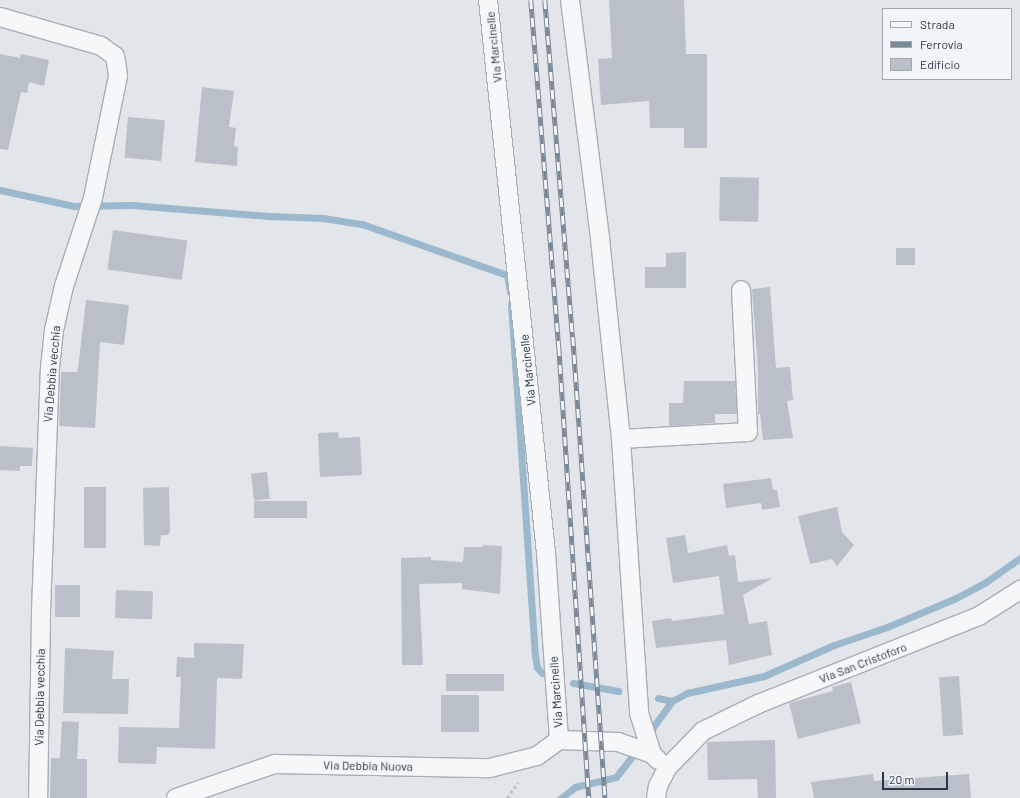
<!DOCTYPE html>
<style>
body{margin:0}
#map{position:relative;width:1020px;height:798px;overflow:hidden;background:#e2e6eb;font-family:Barlow,sans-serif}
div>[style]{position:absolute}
.stream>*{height:7px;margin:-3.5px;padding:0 3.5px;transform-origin:3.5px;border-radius:3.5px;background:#9bb8cc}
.building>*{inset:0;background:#b9c0c9;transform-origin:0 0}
.path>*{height:2.5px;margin-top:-1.25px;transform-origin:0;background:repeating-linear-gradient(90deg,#bcc1c6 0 3px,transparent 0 6px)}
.roads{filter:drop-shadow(1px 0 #a7aeb6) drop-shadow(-1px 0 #a7aeb6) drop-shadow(0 1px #a7aeb6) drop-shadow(0 -1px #a7aeb6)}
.minor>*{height:18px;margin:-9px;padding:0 9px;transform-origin:9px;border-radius:9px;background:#f5f7f9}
.rail>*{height:4.5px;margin-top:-2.25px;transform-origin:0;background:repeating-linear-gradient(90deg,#f2f5f8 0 9px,#7a8795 0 18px);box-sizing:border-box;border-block:1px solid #7a8795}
span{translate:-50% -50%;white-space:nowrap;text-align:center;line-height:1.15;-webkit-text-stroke:3px #f2f5f8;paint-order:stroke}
.street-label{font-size:12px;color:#293644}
.legend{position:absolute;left:882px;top:8px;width:130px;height:72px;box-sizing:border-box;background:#f2f5f8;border:1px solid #a2a9b0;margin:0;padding:5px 7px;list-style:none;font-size:12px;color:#293644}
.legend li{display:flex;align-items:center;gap:8px;height:20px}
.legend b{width:20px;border:1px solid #a2a9b0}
.scale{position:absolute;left:882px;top:772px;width:66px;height:18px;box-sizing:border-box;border:2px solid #293644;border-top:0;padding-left:5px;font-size:12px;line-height:14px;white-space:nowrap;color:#293644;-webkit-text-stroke:3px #f2f5f8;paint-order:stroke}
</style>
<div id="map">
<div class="stream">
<i style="left:0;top:190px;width:76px;rotate:12.2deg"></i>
<i style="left:74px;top:206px;width:58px;rotate:-1deg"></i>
<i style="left:132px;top:205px;width:137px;rotate:4.6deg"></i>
<i style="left:269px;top:216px;width:54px;rotate:2.1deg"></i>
<i style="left:323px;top:218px;width:39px;rotate:9deg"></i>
<i style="left:362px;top:224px;width:154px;rotate:19.4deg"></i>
<i style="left:507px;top:275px;width:17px;rotate:80deg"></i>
<i style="left:511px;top:304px;width:352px;rotate:86.1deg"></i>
<i style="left:535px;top:655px;width:12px;rotate:81deg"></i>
<i style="left:537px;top:667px;width:8px;rotate:50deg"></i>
<i style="left:573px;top:683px;width:46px;rotate:10.1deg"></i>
<i style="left:658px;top:698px;width:14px;rotate:12deg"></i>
<i style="left:648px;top:734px;width:41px;rotate:-54deg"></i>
<i style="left:672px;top:701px;width:17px;rotate:-28deg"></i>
<i style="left:687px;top:693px;width:79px;rotate:-12.4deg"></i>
<i style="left:764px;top:676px;width:77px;rotate:-23.9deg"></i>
<i style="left:834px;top:645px;width:56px;rotate:-18.8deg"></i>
<i style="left:887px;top:627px;width:75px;rotate:-22.8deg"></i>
<i style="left:956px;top:598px;width:34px;rotate:-28deg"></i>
<i style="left:986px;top:582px;width:42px;rotate:-35.2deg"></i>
<i style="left:561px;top:798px;width:18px;rotate:-38deg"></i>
<i style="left:575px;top:787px;width:42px;rotate:-13.7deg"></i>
<i style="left:616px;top:777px;width:36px;rotate:-52deg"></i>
</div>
<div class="building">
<i style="clip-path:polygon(609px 0,684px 0,686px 54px,707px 54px,707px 148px,684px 148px,684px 128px,650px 128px,649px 101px,601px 105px,598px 59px,612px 58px)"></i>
<i style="clip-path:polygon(0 54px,20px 58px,21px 54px,49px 60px,44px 86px,29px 82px,27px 93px,21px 92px,8px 150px,0 149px)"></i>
<i style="clip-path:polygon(202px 87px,234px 91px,229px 127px,236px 128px,234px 146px,238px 147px,237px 166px,195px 162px)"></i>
<i style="left:128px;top:117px;width:37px;height:41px;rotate:5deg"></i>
<i style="left:720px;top:177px;width:39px;height:44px;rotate:1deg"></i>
<i style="left:113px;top:230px;width:75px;height:40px;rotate:8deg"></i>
<i style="left:896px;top:248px;width:19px;height:17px"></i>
<i style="clip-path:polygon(686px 252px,686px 288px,645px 288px,645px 267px,666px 267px,666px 253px)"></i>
<i style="clip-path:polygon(770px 287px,776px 368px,790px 367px,793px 400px,787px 401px,793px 438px,763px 440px,760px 414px,758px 414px,758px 370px,752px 289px)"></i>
<i style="clip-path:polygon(86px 300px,129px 305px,124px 345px,100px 342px,95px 428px,59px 426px,61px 372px,77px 372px,78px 368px)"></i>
<i style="clip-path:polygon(684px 381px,735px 381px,737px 414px,715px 414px,715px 423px,669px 426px,669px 403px,683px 403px)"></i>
<i style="clip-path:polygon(338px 432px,339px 438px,360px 437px,362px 475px,320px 477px,318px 433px)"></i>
<i style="clip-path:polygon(0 446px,33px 448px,32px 466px,20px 466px,20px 471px,0 470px)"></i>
<i style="left:267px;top:472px;width:27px;height:16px;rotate:84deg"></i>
<i style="clip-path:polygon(771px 478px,773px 490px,777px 490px,780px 507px,762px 510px,761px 503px,726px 508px,723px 484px)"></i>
<i style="left:106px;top:487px;width:61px;height:22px;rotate:90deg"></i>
<i style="clip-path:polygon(169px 487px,170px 531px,168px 535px,161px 535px,160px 546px,144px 545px,143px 488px)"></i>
<i style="left:307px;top:501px;width:17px;height:53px;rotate:90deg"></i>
<i style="clip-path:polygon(837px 507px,842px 532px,854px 545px,837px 566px,832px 559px,810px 564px,798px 516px)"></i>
<i style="clip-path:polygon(685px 535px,688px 553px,727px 545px,729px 556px,735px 555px,738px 582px,773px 578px,743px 595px,749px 624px,767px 621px,772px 655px,729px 665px,726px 640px,656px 648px,652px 621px,671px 618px,672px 621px,724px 614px,719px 576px,673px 583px,666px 538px)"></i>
<i style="clip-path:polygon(483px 545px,502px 546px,500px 594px,462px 589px,462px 583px,419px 584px,423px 665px,402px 665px,401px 558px,431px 557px,431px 560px,463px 562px,464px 547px,483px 547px)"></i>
<i style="left:55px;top:585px;width:25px;height:32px"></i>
<i style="left:116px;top:590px;width:37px;height:28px;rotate:2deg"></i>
<i style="clip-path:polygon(194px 643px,244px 644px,242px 679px,217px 678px,215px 749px,157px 747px,156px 764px,118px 763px,119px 727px,179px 728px,181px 677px,176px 677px,177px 657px,194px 658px)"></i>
<i style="clip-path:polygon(65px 648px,114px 651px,112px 679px,129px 679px,128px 714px,63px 713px)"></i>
<i style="left:504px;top:674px;width:17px;height:58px;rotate:90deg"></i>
<i style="left:959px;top:676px;width:59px;height:20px;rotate:86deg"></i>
<i style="clip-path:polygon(851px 682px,861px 723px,798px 739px,789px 703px,833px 691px,832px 687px)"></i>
<i style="left:441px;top:695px;width:38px;height:37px"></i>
<i style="clip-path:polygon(62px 721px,79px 722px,77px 759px,87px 759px,87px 798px,50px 798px,51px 758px,60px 758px)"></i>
<i style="clip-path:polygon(775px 740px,776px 798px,758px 798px,757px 779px,708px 780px,707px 742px)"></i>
<i style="clip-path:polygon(873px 774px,874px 781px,969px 774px,971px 798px,814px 798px,811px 782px)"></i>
</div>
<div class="path">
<i style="left:507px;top:798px;width:19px;rotate:-55deg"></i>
</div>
<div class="roads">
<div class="minor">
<i style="left:488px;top:0;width:556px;rotate:84.01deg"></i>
<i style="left:546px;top:553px;width:187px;rotate:86deg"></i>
<i style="left:570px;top:0;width:241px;rotate:82.8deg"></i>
<i style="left:600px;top:239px;width:201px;rotate:84deg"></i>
<i style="left:621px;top:439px;width:275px;rotate:86.2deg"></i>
<i style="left:639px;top:713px;width:43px;rotate:72.4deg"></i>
<i style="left:0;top:17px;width:105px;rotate:16deg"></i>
<i style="left:101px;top:46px;width:17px;rotate:36deg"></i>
<i style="left:115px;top:56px;width:20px;rotate:81deg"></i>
<i style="left:118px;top:76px;width:125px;rotate:101.6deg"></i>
<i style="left:93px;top:198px;width:93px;rotate:108.2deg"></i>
<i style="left:64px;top:286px;width:45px;rotate:102.8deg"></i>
<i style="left:54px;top:330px;width:36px;rotate:96deg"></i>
<i style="left:50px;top:366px;width:249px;rotate:92.1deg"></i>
<i style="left:41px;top:615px;width:183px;rotate:90.9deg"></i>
<i style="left:621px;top:439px;width:127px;rotate:-3.2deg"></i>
<i style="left:748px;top:432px;width:142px;rotate:-92.8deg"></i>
<i style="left:559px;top:740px;width:59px;rotate:1.9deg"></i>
<i style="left:618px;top:742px;width:36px;rotate:19deg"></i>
<i style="left:652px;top:754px;width:8px;rotate:45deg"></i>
<i style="left:176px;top:798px;width:105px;rotate:-19deg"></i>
<i style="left:275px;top:764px;width:215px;rotate:1.1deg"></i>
<i style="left:490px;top:768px;width:49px;rotate:-14.3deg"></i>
<i style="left:537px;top:756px;width:27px;rotate:-36deg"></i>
<i style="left:656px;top:798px;width:12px;rotate:-81deg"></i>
<i style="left:658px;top:786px;width:20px;rotate:-63deg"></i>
<i style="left:667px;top:768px;width:52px;rotate:-45.8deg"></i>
<i style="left:703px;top:731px;width:61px;rotate:-26.1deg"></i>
<i style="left:758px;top:704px;width:238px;rotate:-21.7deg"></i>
<i style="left:979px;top:616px;width:49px;rotate:-32.4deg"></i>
</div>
</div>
<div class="rail">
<i style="left:531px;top:0;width:348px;rotate:85.4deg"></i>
<i style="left:559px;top:347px;width:452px;rotate:86.2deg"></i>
<i style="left:545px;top:0;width:338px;rotate:85.3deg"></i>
<i style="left:573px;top:337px;width:462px;rotate:86deg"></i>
</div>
<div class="street-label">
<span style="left:494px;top:47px;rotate:-96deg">Via Marcinelle</span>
<span style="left:528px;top:370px;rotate:-96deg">Via Marcinelle</span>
<span style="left:52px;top:374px;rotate:-85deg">Via Debbia vecchia</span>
<span style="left:863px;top:663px;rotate:-21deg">Via San Cristoforo</span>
<span style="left:556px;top:692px;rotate:-94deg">Via Marcinelle</span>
<span style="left:40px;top:697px;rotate:-89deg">Via Debbia vecchia</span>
<span style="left:368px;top:766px;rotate:1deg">Via Debbia Nuova</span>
</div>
<ul class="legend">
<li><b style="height:5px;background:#f5f7f9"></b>Strada</li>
<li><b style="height:5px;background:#7a8795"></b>Ferrovia</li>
<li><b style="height:11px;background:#b9c0c9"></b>Edificio</li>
</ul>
<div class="scale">20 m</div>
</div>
